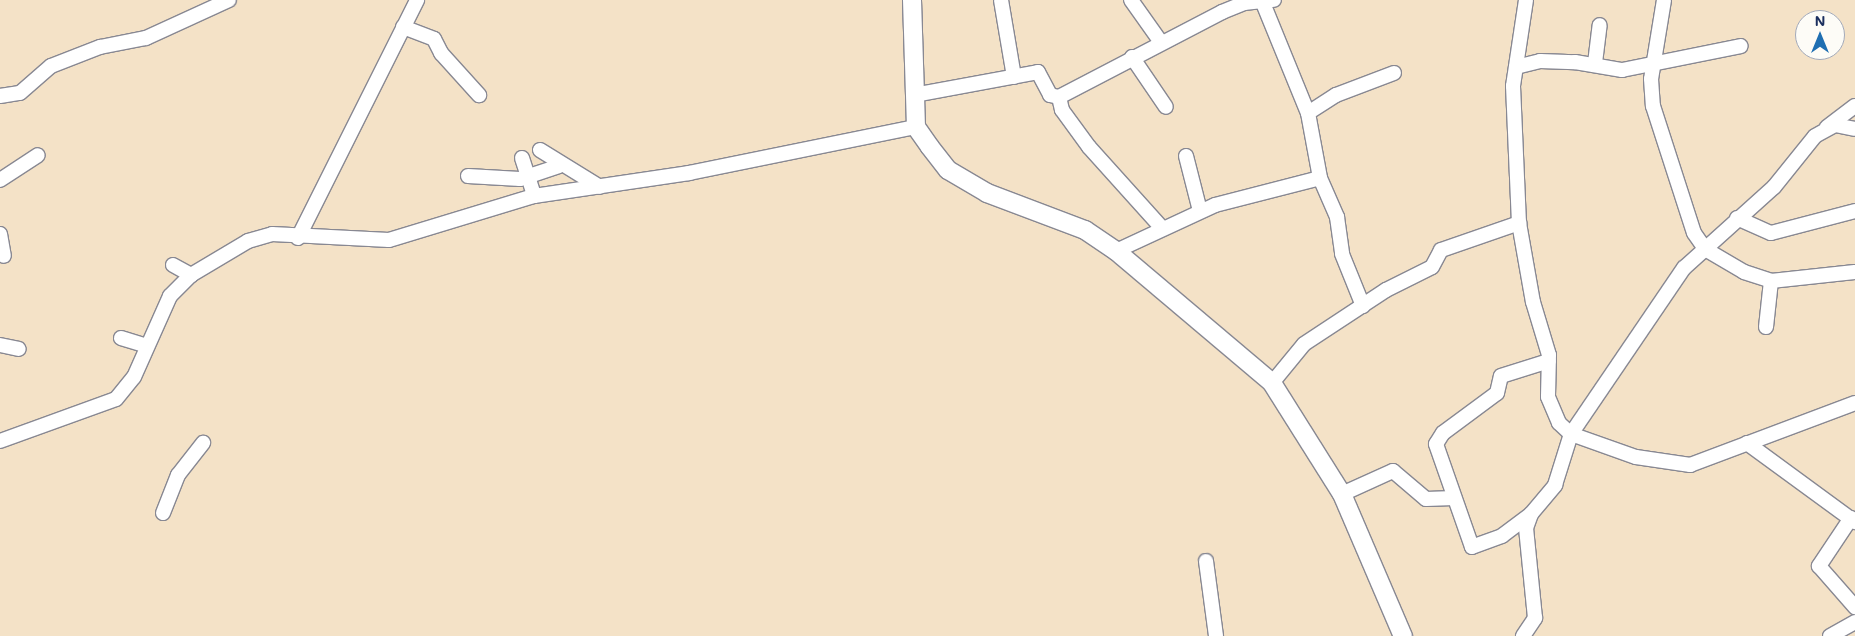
<!DOCTYPE html>
<style>
body{margin:0}
#map{position:relative;width:1855px;height:636px;overflow:hidden;background:#f4e2c7;font-family:Mali,sans-serif}
div>[style]{position:absolute}
.roads{filter:drop-shadow(1px 0 #888892) drop-shadow(-1px 0 #888892) drop-shadow(0 1px #888892) drop-shadow(0 -1px #888892)}
.minor>*{height:14px;margin:-7px;padding:0 7px;transform-origin:7px;border-radius:7px;background:#fff}
.major>*{height:18px;margin:-9px;padding:0 9px;transform-origin:9px;border-radius:9px;background:#fff}
span{translate:-50% -50%;white-space:nowrap;text-align:center;line-height:1.15;-webkit-text-stroke:4px #fdfcf7;paint-order:stroke}
.north{position:absolute;left:1795px;top:10px;width:50px;height:50px;box-sizing:border-box;background:#fdfcf7;border:1px solid #a3aaba;border-radius:50%;rotate:0deg;font-size:14px;font-weight:700;line-height:20px;text-align:center;color:#1b2f5e}
.north::after{content:'';display:block;margin:auto;width:18px;height:22px;background:#1f6fb2;clip-path:polygon(50% 0,100% 100%,50% 72%,0 100%)}
</style>
<div id="map">
<div class="roads">
<div class="minor">
<i style="left:1001px;top:0;width:78px;rotate:80.4deg"></i>
<i style="left:1131px;top:0;width:50px;rotate:54.7deg"></i>
<i style="left:1526px;top:0;width:87px;rotate:98.6deg"></i>
<i style="left:1513px;top:86px;width:137px;rotate:87.5deg"></i>
<i style="left:1519px;top:223px;width:80px;rotate:80deg"></i>
<i style="left:1533px;top:302px;width:55px;rotate:73.2deg"></i>
<i style="left:1549px;top:355px;width:42px;rotate:91.4deg"></i>
<i style="left:1548px;top:397px;width:28px;rotate:67deg"></i>
<i style="left:1559px;top:423px;width:16px;rotate:43deg"></i>
<i style="left:1571px;top:434px;width:69px;rotate:19.5deg"></i>
<i style="left:1636px;top:457px;width:55px;rotate:8.4deg"></i>
<i style="left:1690px;top:465px;width:176px;rotate:-20.6deg"></i>
<i style="left:1664px;top:0;width:80px;rotate:99.3deg"></i>
<i style="left:1651px;top:79px;width:27px;rotate:86deg"></i>
<i style="left:1653px;top:106px;width:133px;rotate:72.1deg"></i>
<i style="left:1694px;top:233px;width:19px;rotate:55deg"></i>
<i style="left:1705px;top:249px;width:45px;rotate:30.5deg"></i>
<i style="left:1744px;top:272px;width:28px;rotate:18deg"></i>
<i style="left:1771px;top:281px;width:84px;rotate:-6.1deg"></i>
<i style="left:1263px;top:3px;width:119px;rotate:67.8deg"></i>
<i style="left:1308px;top:113px;width:66px;rotate:79.5deg"></i>
<i style="left:1320px;top:178px;width:43px;rotate:66.4deg"></i>
<i style="left:1337px;top:217px;width:37px;rotate:82deg"></i>
<i style="left:1342px;top:254px;width:56px;rotate:68deg"></i>
<i style="left:403px;top:27px;width:33px;rotate:21deg"></i>
<i style="left:434px;top:39px;width:16px;rotate:63deg"></i>
<i style="left:441px;top:53px;width:57px;rotate:47.9deg"></i>
<i style="left:1132px;top:57px;width:60px;rotate:55.8deg"></i>
<i style="left:1595px;top:63px;width:38px;rotate:-83deg"></i>
<i style="left:1516px;top:67px;width:25px;rotate:-14deg"></i>
<i style="left:1540px;top:61px;width:35px;rotate:2deg"></i>
<i style="left:1575px;top:62px;width:48px;rotate:9.7deg"></i>
<i style="left:1622px;top:70px;width:121px;rotate:-11.4deg"></i>
<i style="left:914px;top:95px;width:126px;rotate:-10.5deg"></i>
<i style="left:1038px;top:72px;width:26px;rotate:62deg"></i>
<i style="left:1050px;top:95px;width:9px;rotate:13deg"></i>
<i style="left:1059px;top:97px;width:184px;rotate:-27.5deg"></i>
<i style="left:1222px;top:12px;width:24px;rotate:-22deg"></i>
<i style="left:1244px;top:3px;width:30px;rotate:-6deg"></i>
<i style="left:0;top:96px;width:20px;rotate:-9deg"></i>
<i style="left:20px;top:93px;width:41px;rotate:-41.1deg"></i>
<i style="left:51px;top:66px;width:53px;rotate:-21.2deg"></i>
<i style="left:100px;top:47px;width:47px;rotate:-11.1deg"></i>
<i style="left:146px;top:38px;width:91px;rotate:-24.6deg"></i>
<i style="left:1059px;top:97px;width:13px;rotate:77deg"></i>
<i style="left:1062px;top:110px;width:46px;rotate:53.9deg"></i>
<i style="left:1089px;top:147px;width:109px;rotate:48deg"></i>
<i style="left:1308px;top:113px;width:33px;rotate:-33deg"></i>
<i style="left:1336px;top:95px;width:62px;rotate:-20.8deg"></i>
<i style="left:1827px;top:127px;width:35px;rotate:-37deg"></i>
<i style="left:540px;top:150px;width:70px;rotate:31.7deg"></i>
<i style="left:1186px;top:156px;width:57px;rotate:75.7deg"></i>
<i style="left:522px;top:158px;width:40px;rotate:72deg"></i>
<i style="left:468px;top:176px;width:52px;rotate:3.3deg"></i>
<i style="left:520px;top:179px;width:41px;rotate:-18.4deg"></i>
<i style="left:0;top:180px;width:45px;rotate:-33.3deg"></i>
<i style="left:1737px;top:218px;width:37px;rotate:24deg"></i>
<i style="left:1771px;top:233px;width:87px;rotate:-14.7deg"></i>
<i style="left:0;top:234px;width:22px;rotate:80deg"></i>
<i style="left:298px;top:238px;width:266px;rotate:-63.4deg"></i>
<i style="left:1116px;top:251px;width:109px;rotate:-24.9deg"></i>
<i style="left:1215px;top:205px;width:108px;rotate:-14.4deg"></i>
<i style="left:173px;top:265px;width:21px;rotate:29deg"></i>
<i style="left:1766px;top:327px;width:46px;rotate:-83.8deg"></i>
<i style="left:121px;top:338px;width:27px;rotate:17deg"></i>
<i style="left:0;top:345px;width:19px;rotate:12deg"></i>
<i style="left:1272px;top:383px;width:50px;rotate:-50.6deg"></i>
<i style="left:1304px;top:344px;width:98px;rotate:-33.4deg"></i>
<i style="left:1386px;top:290px;width:51px;rotate:-26.6deg"></i>
<i style="left:1432px;top:267px;width:19px;rotate:-62deg"></i>
<i style="left:1441px;top:250px;width:83px;rotate:-19.1deg"></i>
<i style="left:0;top:441px;width:123px;rotate:-19.9deg"></i>
<i style="left:116px;top:399px;width:28px;rotate:-51deg"></i>
<i style="left:134px;top:377px;width:89px;rotate:-66deg"></i>
<i style="left:170px;top:296px;width:30px;rotate:-45deg"></i>
<i style="left:191px;top:275px;width:66px;rotate:-30.8deg"></i>
<i style="left:248px;top:241px;width:25px;rotate:-16deg"></i>
<i style="left:272px;top:234px;width:117px;rotate:2.9deg"></i>
<i style="left:389px;top:240px;width:152px;rotate:-16.9deg"></i>
<i style="left:534px;top:196px;width:157px;rotate:-8.4deg"></i>
<i style="left:689px;top:173px;width:232px;rotate:-11.5deg"></i>
<i style="left:1747px;top:443px;width:134px;rotate:36.2deg"></i>
<i style="left:1342px;top:494px;width:56px;rotate:-24.3deg"></i>
<i style="left:1393px;top:471px;width:43px;rotate:40.3deg"></i>
<i style="left:1426px;top:499px;width:28px;rotate:-2deg"></i>
<i style="left:163px;top:513px;width:41px;rotate:-68.5deg"></i>
<i style="left:178px;top:475px;width:41px;rotate:-52deg"></i>
<i style="left:1531px;top:514px;width:36px;rotate:143deg"></i>
<i style="left:1502px;top:536px;width:32px;rotate:160deg"></i>
<i style="left:1472px;top:547px;width:109px;rotate:-109.3deg"></i>
<i style="left:1436px;top:444px;width:13px;rotate:-58deg"></i>
<i style="left:1443px;top:433px;width:67px;rotate:-36.5deg"></i>
<i style="left:1497px;top:393px;width:17px;rotate:-77deg"></i>
<i style="left:1501px;top:376px;width:50px;rotate:-17.4deg"></i>
<i style="left:1851px;top:518px;width:58px;rotate:123.7deg"></i>
<i style="left:1819px;top:566px;width:55px;rotate:48.7deg"></i>
<i style="left:1206px;top:561px;width:76px;rotate:82.4deg"></i>
<i style="left:1523px;top:636px;width:22px;rotate:-56deg"></i>
<i style="left:1535px;top:618px;width:90px;rotate:-95.7deg"></i>
<i style="left:1526px;top:528px;width:15px;rotate:-70deg"></i>
<i style="left:1531px;top:514px;width:38px;rotate:-50deg"></i>
<i style="left:1555px;top:485px;width:53px;rotate:-72.6deg"></i>
<i style="left:1571px;top:434px;width:201px;rotate:-55.8deg"></i>
<i style="left:1684px;top:268px;width:121px;rotate:-42deg"></i>
<i style="left:1774px;top:187px;width:65px;rotate:-51.2deg"></i>
<i style="left:1815px;top:136px;width:23px;rotate:-29deg"></i>
<i style="left:1835px;top:125px;width:20px;rotate:11deg"></i>
<i style="left:1830px;top:636px;width:29px;rotate:-29deg"></i>
</div>
<div class="major">
<i style="left:912px;top:0;width:127px;rotate:88.2deg"></i>
<i style="left:916px;top:127px;width:24px;rotate:55deg"></i>
<i style="left:930px;top:147px;width:29px;rotate:52deg"></i>
<i style="left:948px;top:170px;width:45px;rotate:30.5deg"></i>
<i style="left:987px;top:193px;width:105px;rotate:20.7deg"></i>
<i style="left:1085px;top:230px;width:37px;rotate:34deg"></i>
<i style="left:1116px;top:251px;width:204px;rotate:40.2deg"></i>
<i style="left:1272px;top:383px;width:131px;rotate:57.8deg"></i>
<i style="left:1342px;top:494px;width:155px;rotate:66.8deg"></i>
</div>
</div>
<div class="north">N</div>
</div>
